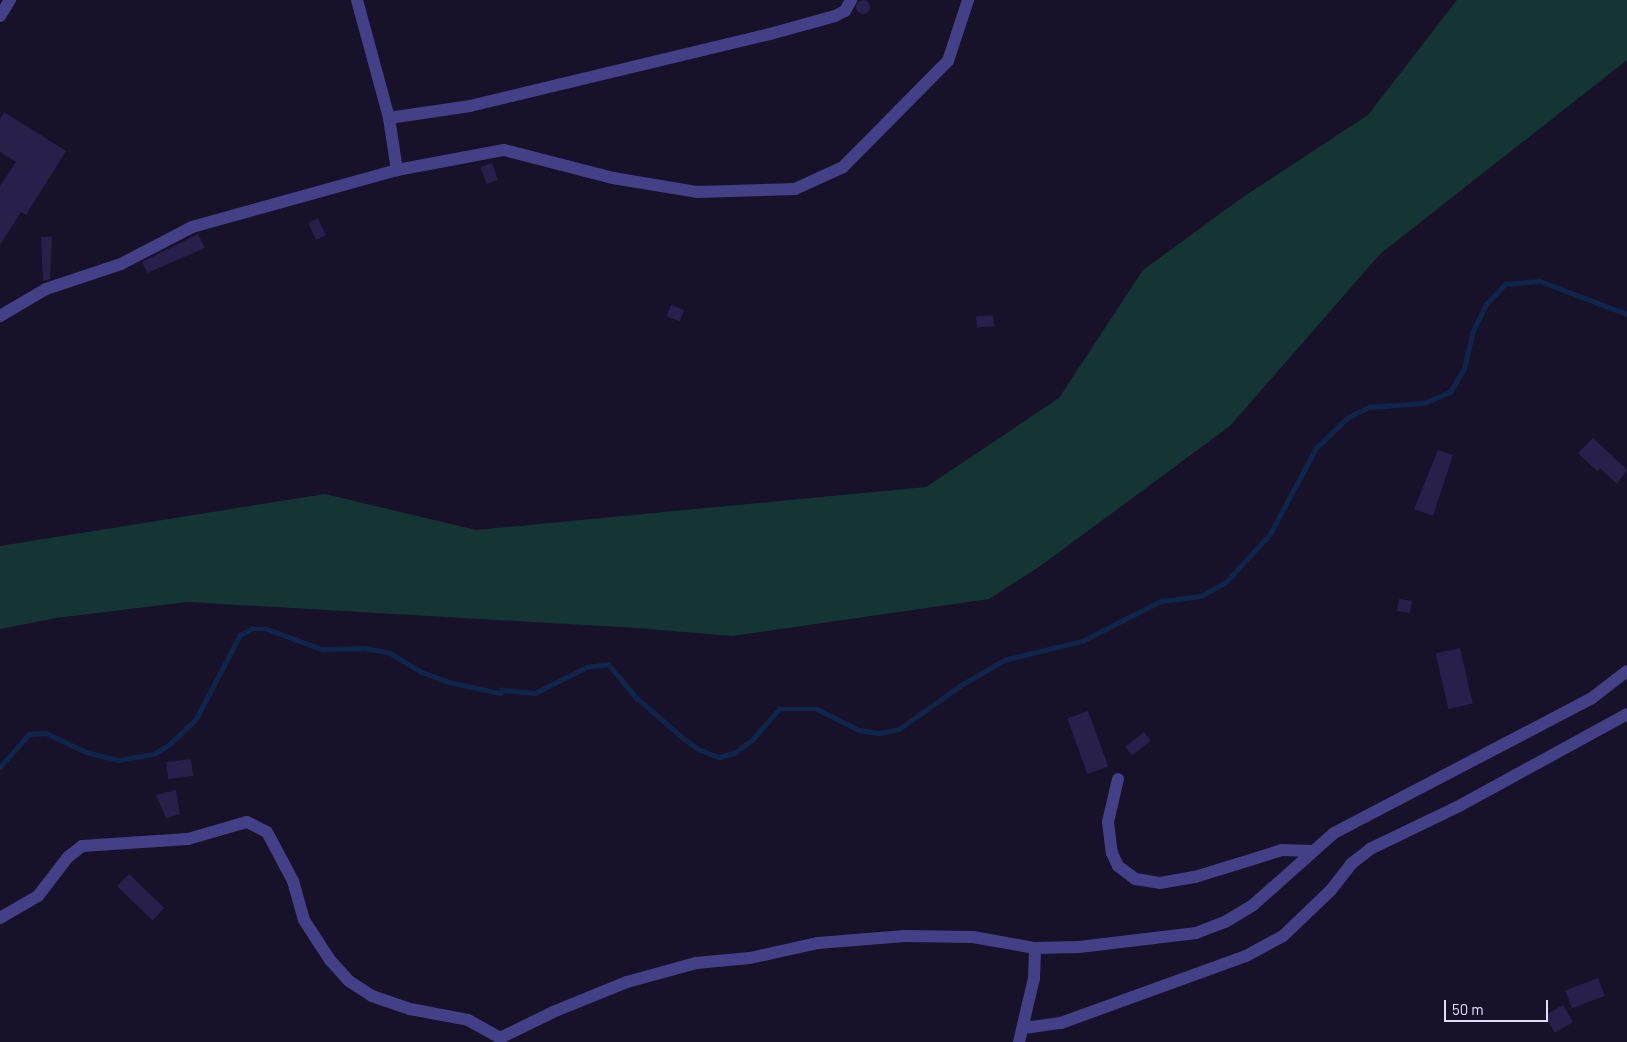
<!DOCTYPE html>
<style>
body{margin:0}
#map{position:relative;width:1627px;height:1042px;overflow:hidden;background:#17122a;font-family:Barlow,sans-serif}
div>[style]{position:absolute}
.green>*{inset:0;background:#153434}
.stream>*{height:4.5px;margin:-2.25px;padding:0 2.25px;transform-origin:2.25px;border-radius:2.25px;background:#10254c}
.building>*{inset:0;background:#291f4b;transform-origin:0 0}
.round{border-radius:50%}
.street>*{height:12px;margin:-6px;padding:0 6px;transform-origin:6px;border-radius:6px;background:#434087}
span{translate:-50% -50%;white-space:nowrap;text-align:center;line-height:1.15;-webkit-text-stroke:4px #17122a;paint-order:stroke}
.scale{position:absolute;left:1444px;top:1000px;width:104px;height:22px;box-sizing:border-box;border:2px solid #e1ddfe;border-top:0;padding-left:6px;font-size:15px;line-height:18px;white-space:nowrap;color:#e1ddfe;-webkit-text-stroke:4px #17122a;paint-order:stroke}
</style>
<div id="map">
<div class="green">
<i style="clip-path:polygon(1457px 0,1627px 0,1627px 60px,1380px 254px,1230px 426px,1039px 567px,989px 599px,732px 636px,637px 628px,187px 602px,56px 618px,0 629px,0 546px,325px 494px,476px 530px,926px 487px,1059px 398px,1143px 270px,1243px 197px,1368px 115px)"></i>
</div>
<div class="stream">
<i style="left:0;top:767px;width:44px;rotate:-48.7deg"></i>
<i style="left:29px;top:734px;width:17px;rotate:-3deg"></i>
<i style="left:46px;top:733px;width:44px;rotate:25.4deg"></i>
<i style="left:86px;top:752px;width:34px;rotate:14deg"></i>
<i style="left:119px;top:760px;width:36px;rotate:-10deg"></i>
<i style="left:154px;top:754px;width:19px;rotate:-32deg"></i>
<i style="left:170px;top:744px;width:36px;rotate:-44deg"></i>
<i style="left:196px;top:719px;width:95px;rotate:-62.4deg"></i>
<i style="left:240px;top:635px;width:13px;rotate:-29deg"></i>
<i style="left:251px;top:629px;width:16px"></i>
<i style="left:267px;top:629px;width:59px;rotate:20deg"></i>
<i style="left:322px;top:649px;width:43px;rotate:-1.3deg"></i>
<i style="left:365px;top:648px;width:25px;rotate:11deg"></i>
<i style="left:390px;top:653px;width:37px;rotate:31deg"></i>
<i style="left:422px;top:672px;width:29px;rotate:20deg"></i>
<i style="left:449px;top:682px;width:52px;rotate:12.2deg"></i>
<i style="left:500px;top:693px;width:4px;rotate:-56deg"></i>
<i style="left:502px;top:690px;width:33px;rotate:5deg"></i>
<i style="left:535px;top:693px;width:58px;rotate:-26.6deg"></i>
<i style="left:587px;top:667px;width:21px;rotate:-8deg"></i>
<i style="left:608px;top:664px;width:45px;rotate:49.5deg"></i>
<i style="left:637px;top:698px;width:60px;rotate:40.9deg"></i>
<i style="left:682px;top:737px;width:22px;rotate:36deg"></i>
<i style="left:700px;top:750px;width:20px;rotate:20deg"></i>
<i style="left:719px;top:757px;width:16px;rotate:-15deg"></i>
<i style="left:734px;top:753px;width:22px;rotate:-36deg"></i>
<i style="left:752px;top:740px;width:41px;rotate:-48.9deg"></i>
<i style="left:779px;top:709px;width:38px"></i>
<i style="left:817px;top:709px;width:47px;rotate:26.6deg"></i>
<i style="left:859px;top:730px;width:20px;rotate:9deg"></i>
<i style="left:879px;top:733px;width:20px;rotate:-11deg"></i>
<i style="left:899px;top:729px;width:75px;rotate:-35.2deg"></i>
<i style="left:960px;top:686px;width:51px;rotate:-30.6deg"></i>
<i style="left:1004px;top:660px;width:80px;rotate:-13.7deg"></i>
<i style="left:1082px;top:641px;width:89px;rotate:-26.9deg"></i>
<i style="left:1161px;top:601px;width:40px;rotate:-7.1deg"></i>
<i style="left:1201px;top:596px;width:29px;rotate:-29deg"></i>
<i style="left:1226px;top:582px;width:65px;rotate:-47.5deg"></i>
<i style="left:1270px;top:534px;width:98px;rotate:-61.9deg"></i>
<i style="left:1316px;top:448px;width:43px;rotate:-44.1deg"></i>
<i style="left:1347px;top:418px;width:25px;rotate:-27deg"></i>
<i style="left:1369px;top:407px;width:55px;rotate:-4.2deg"></i>
<i style="left:1424px;top:403px;width:28px;rotate:-23deg"></i>
<i style="left:1450px;top:392px;width:27px;rotate:-59deg"></i>
<i style="left:1464px;top:369px;width:37px;rotate:-77deg"></i>
<i style="left:1472px;top:333px;width:32px;rotate:-64deg"></i>
<i style="left:1486px;top:304px;width:28px;rotate:-46deg"></i>
<i style="left:1505px;top:284px;width:35px;rotate:-5deg"></i>
<i style="left:1540px;top:281px;width:93px;rotate:20.8deg"></i>
</div>
<div class="building">
<i class="round" style="left:856px;top:0;width:14px;height:14px"></i>
<i style="clip-path:polygon(4px 112px,66px 151px,26px 215px,21px 212px,0 245px,0 186px,16px 162px,0 152px,0 119px)"></i>
<i style="left:492px;top:163px;width:18px;height:12px;rotate:71deg"></i>
<i style="left:318px;top:218px;width:19px;height:11px;rotate:65deg"></i>
<i style="clip-path:polygon(198px 234px,205px 248px,147px 273px,142px 262px)"></i>
<i style="clip-path:polygon(41px 237px,52px 237px,50px 279px,43px 281px)"></i>
<i style="left:671px;top:305px;width:14px;height:12px;rotate:21deg"></i>
<i style="left:993px;top:315px;width:11px;height:17px;rotate:85deg"></i>
<i style="clip-path:polygon(1593px 438px,1627px 470px,1617px 484px,1600px 468px,1597px 471px,1578px 453px)"></i>
<i style="clip-path:polygon(1438px 450px,1453px 455px,1433px 516px,1414px 509px)"></i>
<i style="left:1399px;top:599px;width:13px;height:12px;rotate:9deg"></i>
<i style="left:1460px;top:648px;width:57px;height:25px;rotate:77deg"></i>
<i style="left:1088px;top:711px;width:59px;height:22px;rotate:70deg"></i>
<i style="left:1144px;top:732px;width:11px;height:24px;rotate:52deg"></i>
<i style="left:191px;top:759px;width:17px;height:25px;rotate:83deg"></i>
<i style="clip-path:polygon(176px 790px,180px 814px,166px 818px,156px 795px)"></i>
<i style="left:129px;top:874px;width:49px;height:17px;rotate:44deg"></i>
<i style="left:1598px;top:978px;width:19px;height:35px;rotate:69deg"></i>
<i style="left:1563px;top:1005px;width:20px;height:21px;rotate:60deg"></i>
</div>
<div class="street">
<i style="left:357px;top:0;width:122px;rotate:74.8deg"></i>
<i style="left:389px;top:118px;width:53px;rotate:81.3deg"></i>
<i style="left:0;top:16px;width:19px;rotate:-58deg"></i>
<i style="left:389px;top:118px;width:82px;rotate:-8.4deg"></i>
<i style="left:470px;top:106px;width:309px;rotate:-13.5deg"></i>
<i style="left:770px;top:34px;width:67px;rotate:-15.5deg"></i>
<i style="left:835px;top:16px;width:11px;rotate:-27deg"></i>
<i style="left:845px;top:11px;width:13px;rotate:-61deg"></i>
<i style="left:0;top:316px;width:53px;rotate:-30.4deg"></i>
<i style="left:46px;top:289px;width:79px;rotate:-18.4deg"></i>
<i style="left:121px;top:264px;width:80px;rotate:-27.5deg"></i>
<i style="left:192px;top:227px;width:213px;rotate:-15.5deg"></i>
<i style="left:397px;top:170px;width:109px;rotate:-10.6deg"></i>
<i style="left:504px;top:150px;width:113px;rotate:14.4deg"></i>
<i style="left:613px;top:178px;width:86px;rotate:9.4deg"></i>
<i style="left:698px;top:192px;width:97px;rotate:-1.8deg"></i>
<i style="left:795px;top:189px;width:53px;rotate:-24.6deg"></i>
<i style="left:843px;top:167px;width:149px;rotate:-45.3deg"></i>
<i style="left:948px;top:61px;width:64px;rotate:-71.8deg"></i>
<i style="left:1118px;top:779px;width:44px;rotate:103.1deg"></i>
<i style="left:1108px;top:822px;width:31px;rotate:83deg"></i>
<i style="left:1112px;top:853px;width:14px;rotate:65deg"></i>
<i style="left:1118px;top:866px;width:21px;rotate:37deg"></i>
<i style="left:1135px;top:879px;width:25px;rotate:9deg"></i>
<i style="left:1160px;top:883px;width:36px;rotate:-10deg"></i>
<i style="left:1195px;top:877px;width:91px;rotate:-17.2deg"></i>
<i style="left:1282px;top:850px;width:30px;rotate:2deg"></i>
<i style="left:0;top:918px;width:44px;rotate:-30.1deg"></i>
<i style="left:38px;top:896px;width:49px;rotate:-52.4deg"></i>
<i style="left:68px;top:857px;width:18px;rotate:-38deg"></i>
<i style="left:82px;top:846px;width:106px;rotate:-3.8deg"></i>
<i style="left:188px;top:839px;width:61px;rotate:-16.1deg"></i>
<i style="left:247px;top:822px;width:22px;rotate:27deg"></i>
<i style="left:267px;top:832px;width:55px;rotate:62deg"></i>
<i style="left:293px;top:881px;width:41px;rotate:74.2deg"></i>
<i style="left:304px;top:920px;width:48px;rotate:57deg"></i>
<i style="left:330px;top:960px;width:28px;rotate:48deg"></i>
<i style="left:349px;top:981px;width:27px;rotate:33deg"></i>
<i style="left:372px;top:996px;width:40px;rotate:18.9deg"></i>
<i style="left:410px;top:1009px;width:59px;rotate:10.7deg"></i>
<i style="left:468px;top:1020px;width:37px;rotate:29deg"></i>
<i style="left:1024px;top:1028px;width:37px;rotate:-8deg"></i>
<i style="left:1061px;top:1023px;width:197px;rotate:-19.9deg"></i>
<i style="left:1246px;top:956px;width:42px;rotate:-28.4deg"></i>
<i style="left:1283px;top:936px;width:66px;rotate:-43.8deg"></i>
<i style="left:1331px;top:890px;width:33px;rotate:-52deg"></i>
<i style="left:1351px;top:864px;width:24px;rotate:-38deg"></i>
<i style="left:1370px;top:849px;width:101px;rotate:-25.8deg"></i>
<i style="left:1461px;top:805px;width:189px;rotate:-28.7deg"></i>
<i style="left:500px;top:1038px;width:59px;rotate:-26.1deg"></i>
<i style="left:553px;top:1012px;width:80px;rotate:-22.1deg"></i>
<i style="left:627px;top:982px;width:72px;rotate:-15.4deg"></i>
<i style="left:696px;top:963px;width:54px;rotate:-5.3deg"></i>
<i style="left:750px;top:958px;width:70px;rotate:-12.4deg"></i>
<i style="left:818px;top:943px;width:87px;rotate:-4.6deg"></i>
<i style="left:905px;top:936px;width:68px;rotate:0.8deg"></i>
<i style="left:973px;top:937px;width:63px;rotate:10.1deg"></i>
<i style="left:1035px;top:948px;width:44px;rotate:-1.3deg"></i>
<i style="left:1079px;top:947px;width:118px;rotate:-6.8deg"></i>
<i style="left:1196px;top:933px;width:31px;rotate:-21deg"></i>
<i style="left:1225px;top:922px;width:33px;rotate:-31deg"></i>
<i style="left:1253px;top:905px;width:108px;rotate:-41.6deg"></i>
<i style="left:1334px;top:833px;width:291px;rotate:-27.6deg"></i>
<i style="left:1592px;top:698px;width:44px;rotate:-37.6deg"></i>
<i style="left:1019px;top:1042px;width:66px;rotate:-76.8deg"></i>
<i style="left:1034px;top:978px;width:30px;rotate:-88deg"></i>
</div>
<div class="scale">50 m</div>
</div>
